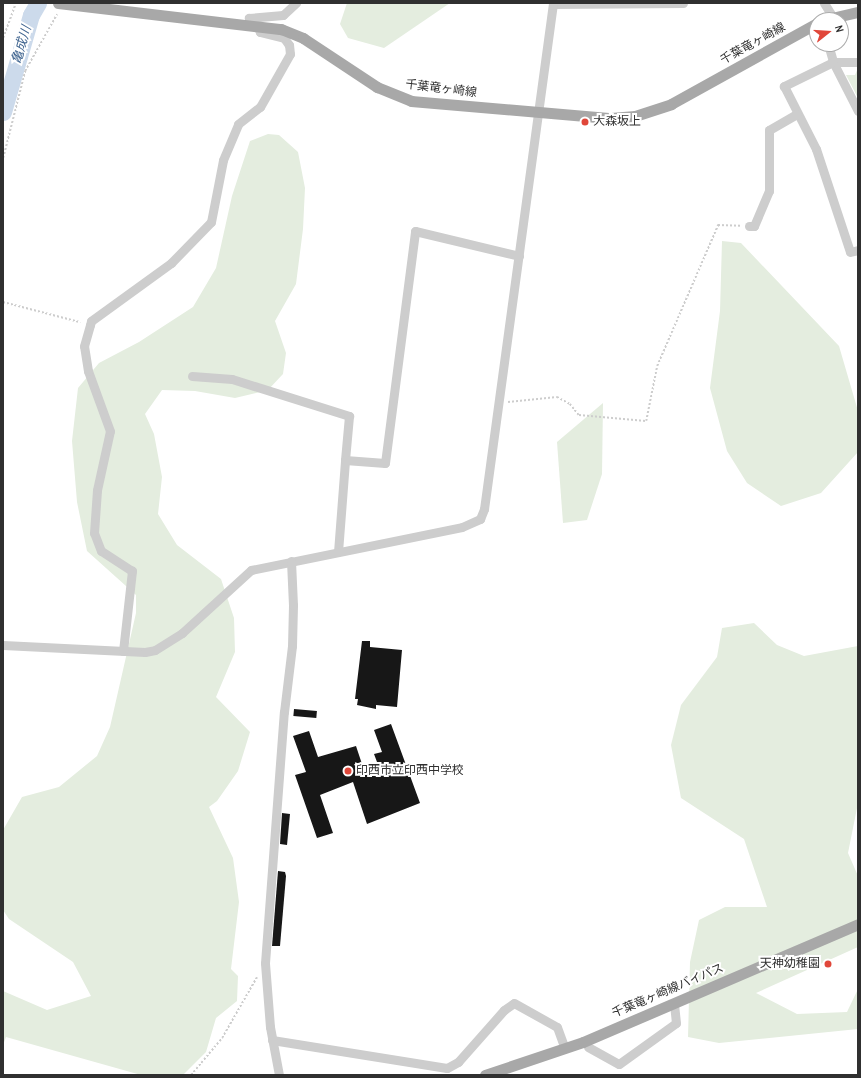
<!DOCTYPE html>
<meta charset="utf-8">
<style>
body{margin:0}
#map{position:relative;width:861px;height:1078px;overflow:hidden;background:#fff;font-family:"Archivo Narrow","Noto Sans JP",sans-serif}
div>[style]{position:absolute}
.green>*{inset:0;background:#e4eddf}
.river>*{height:17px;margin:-8.5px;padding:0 8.5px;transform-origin:8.5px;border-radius:8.5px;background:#ccdaeb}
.building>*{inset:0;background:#171717;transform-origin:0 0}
.path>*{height:1.5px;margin-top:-0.75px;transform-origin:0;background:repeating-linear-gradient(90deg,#cdcdcd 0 2px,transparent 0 4px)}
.minor>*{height:9px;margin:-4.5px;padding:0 4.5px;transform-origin:4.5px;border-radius:4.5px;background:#cdcdcd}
.major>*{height:11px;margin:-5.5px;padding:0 5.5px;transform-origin:5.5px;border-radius:5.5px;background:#a8a8a8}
.dots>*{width:11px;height:11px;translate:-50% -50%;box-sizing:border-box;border:2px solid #fff;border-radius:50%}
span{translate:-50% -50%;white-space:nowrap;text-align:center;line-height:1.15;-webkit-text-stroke:4px #fff;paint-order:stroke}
.street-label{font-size:12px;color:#303030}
.poi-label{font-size:12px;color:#303030}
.left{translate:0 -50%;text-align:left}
.right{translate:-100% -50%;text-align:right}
.water-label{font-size:13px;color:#406590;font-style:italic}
.frame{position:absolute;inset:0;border:4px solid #303030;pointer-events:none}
.north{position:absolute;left:809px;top:12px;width:40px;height:40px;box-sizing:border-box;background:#fff;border:1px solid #acacac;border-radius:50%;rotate:73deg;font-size:11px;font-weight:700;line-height:16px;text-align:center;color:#303030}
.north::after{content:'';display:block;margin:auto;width:14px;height:18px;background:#e0473a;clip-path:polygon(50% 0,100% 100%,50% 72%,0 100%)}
</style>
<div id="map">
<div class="green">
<i style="clip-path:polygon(347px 3px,450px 3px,384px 48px,348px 38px,340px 24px)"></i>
<i style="clip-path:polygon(858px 68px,858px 98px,846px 75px,855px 75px)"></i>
<i style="clip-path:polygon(268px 134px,279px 135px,298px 152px,305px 188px,303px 229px,296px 284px,275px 321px,286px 353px,283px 374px,268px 390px,235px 398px,195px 391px,162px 390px,145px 414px,154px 434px,162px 477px,158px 514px,177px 545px,221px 579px,234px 618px,235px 652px,216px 697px,250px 732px,238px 771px,217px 801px,209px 807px,233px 858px,239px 902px,231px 969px,238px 976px,237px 1001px,216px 1018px,206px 1052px,183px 1075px,141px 1075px,6px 1037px,3px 1045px,3px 991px,47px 1010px,91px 996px,73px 962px,9px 919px,3px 910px,3px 830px,22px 797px,59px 787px,97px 756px,110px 727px,136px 613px,136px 595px,87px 551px,77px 502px,72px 441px,78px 388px,99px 363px,139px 342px,193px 307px,216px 268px,232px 196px,250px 141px)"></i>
<i style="clip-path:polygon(722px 241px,741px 243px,839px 346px,858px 411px,858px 452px,821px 493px,781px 506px,747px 483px,727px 451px,710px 388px,720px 311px)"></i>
<i style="clip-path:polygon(603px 403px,602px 474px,587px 520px,563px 523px,557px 442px)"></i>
<i style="clip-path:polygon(754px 623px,777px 645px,804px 656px,858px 646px,858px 803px,848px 853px,858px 876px,858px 947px,756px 993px,797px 1014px,847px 1012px,858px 989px,858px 1029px,719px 1043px,688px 1037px,690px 962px,699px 920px,725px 907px,767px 907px,744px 839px,681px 798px,671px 745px,681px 705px,717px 657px,722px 628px)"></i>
</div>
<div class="river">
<i style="left:3px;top:112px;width:101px;rotate:-73.9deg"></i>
<i style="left:31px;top:15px;width:14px;rotate:-60deg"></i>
</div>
<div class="building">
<i style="clip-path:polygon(362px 641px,370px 641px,370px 647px,402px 650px,397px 707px,376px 705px,376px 709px,357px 705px,358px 699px,355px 699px)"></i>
<i style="left:294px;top:709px;width:23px;height:7px;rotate:5deg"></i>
<i style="clip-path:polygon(391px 724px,420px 803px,367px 824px,353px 782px,320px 795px,333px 833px,317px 838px,295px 775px,306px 772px,293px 736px,309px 731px,318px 757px,356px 746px,363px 767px,377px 762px,374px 754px,382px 752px,374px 730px)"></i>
<i style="clip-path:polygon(282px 813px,290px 814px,287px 845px,280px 844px)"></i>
<i style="clip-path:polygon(278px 871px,285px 872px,286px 876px,280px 946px,272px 946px)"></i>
</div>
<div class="path">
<i style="left:3px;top:38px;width:37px;rotate:-70deg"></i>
<i style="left:3px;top:158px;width:90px;rotate:-75.8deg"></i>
<i style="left:25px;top:71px;width:65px;rotate:-60.7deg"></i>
<i style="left:3px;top:302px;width:80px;rotate:14.6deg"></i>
<i style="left:508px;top:402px;width:49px;rotate:-5.8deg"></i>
<i style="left:557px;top:397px;width:15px;rotate:28deg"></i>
<i style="left:570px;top:404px;width:14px;rotate:51deg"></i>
<i style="left:579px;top:415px;width:67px;rotate:5.1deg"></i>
<i style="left:646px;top:421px;width:56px;rotate:-78.7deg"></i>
<i style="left:657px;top:366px;width:154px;rotate:-66.6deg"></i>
<i style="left:718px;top:225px;width:23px;rotate:2deg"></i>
<i style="left:191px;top:1075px;width:48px;rotate:-50deg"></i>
<i style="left:222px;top:1038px;width:70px;rotate:-60.2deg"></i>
</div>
<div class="minor">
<i style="left:824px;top:3px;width:15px;rotate:58deg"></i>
<i style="left:553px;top:4px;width:130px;rotate:-0.4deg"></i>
<i style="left:828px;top:44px;width:19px;rotate:74deg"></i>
<i style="left:833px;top:62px;width:55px;rotate:63deg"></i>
<i style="left:858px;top:62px;width:25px;rotate:180deg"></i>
<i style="left:833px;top:62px;width:55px;rotate:153.9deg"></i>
<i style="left:784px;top:86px;width:71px;rotate:63.1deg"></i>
<i style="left:816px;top:149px;width:108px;rotate:71.7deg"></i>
<i style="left:850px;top:252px;width:8px;rotate:-14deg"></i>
<i style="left:749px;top:226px;width:5px"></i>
<i style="left:754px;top:226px;width:38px;rotate:-67deg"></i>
<i style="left:769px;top:191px;width:61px;rotate:-90deg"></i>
<i style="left:769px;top:130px;width:32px;rotate:-30deg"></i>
<i style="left:192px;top:376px;width:40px;rotate:4.3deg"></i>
<i style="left:232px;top:379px;width:123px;rotate:17.5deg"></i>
<i style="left:349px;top:416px;width:44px;rotate:95.2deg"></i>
<i style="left:338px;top:552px;width:92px;rotate:-85.6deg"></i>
<i style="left:345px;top:460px;width:40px;rotate:4.3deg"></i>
<i style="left:385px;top:463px;width:234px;rotate:-82.6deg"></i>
<i style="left:415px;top:231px;width:107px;rotate:13.5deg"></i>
<i style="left:3px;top:645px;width:142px;rotate:2.8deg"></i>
<i style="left:145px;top:652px;width:10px;rotate:-11deg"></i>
<i style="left:155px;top:650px;width:32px;rotate:-32deg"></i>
<i style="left:182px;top:633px;width:93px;rotate:-42.4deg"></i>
<i style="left:251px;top:570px;width:215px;rotate:-11.5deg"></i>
<i style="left:462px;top:527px;width:20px;rotate:-24deg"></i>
<i style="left:480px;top:519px;width:11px;rotate:-68deg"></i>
<i style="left:484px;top:509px;width:511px;rotate:-82.23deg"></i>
<i style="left:123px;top:651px;width:81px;rotate:-83.6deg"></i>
<i style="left:132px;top:571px;width:37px;rotate:-147deg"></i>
<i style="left:101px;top:551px;width:19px;rotate:-111deg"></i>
<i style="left:94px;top:533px;width:43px;rotate:-86deg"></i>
<i style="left:97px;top:490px;width:60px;rotate:-77.6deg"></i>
<i style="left:110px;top:431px;width:64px;rotate:-110.1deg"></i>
<i style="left:88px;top:371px;width:25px;rotate:-99deg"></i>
<i style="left:84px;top:346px;width:22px;rotate:-74deg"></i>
<i style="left:90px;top:325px;width:4px;rotate:-76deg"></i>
<i style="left:91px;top:321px;width:99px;rotate:-35.9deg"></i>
<i style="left:171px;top:263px;width:57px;rotate:-45.7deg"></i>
<i style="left:211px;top:222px;width:63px;rotate:-79deg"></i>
<i style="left:223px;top:160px;width:39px;rotate:-67deg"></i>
<i style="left:238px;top:124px;width:28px;rotate:-38deg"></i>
<i style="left:260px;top:107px;width:61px;rotate:-60.5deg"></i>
<i style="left:290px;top:54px;width:9px;rotate:-96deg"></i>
<i style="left:289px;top:45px;width:9px;rotate:-126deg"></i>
<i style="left:284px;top:38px;width:25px;rotate:-166deg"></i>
<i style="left:260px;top:32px;width:8px;rotate:-113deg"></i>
<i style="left:257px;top:25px;width:11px;rotate:-139deg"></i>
<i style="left:249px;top:18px;width:34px;rotate:-5deg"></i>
<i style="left:283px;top:15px;width:18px;rotate:-43deg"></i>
<i style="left:272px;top:1040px;width:177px;rotate:9.1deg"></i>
<i style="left:447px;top:1068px;width:13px;rotate:-29deg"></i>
<i style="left:458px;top:1062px;width:69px;rotate:-48.5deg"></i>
<i style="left:504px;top:1010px;width:12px;rotate:-35deg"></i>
<i style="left:514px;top:1003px;width:49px;rotate:29.2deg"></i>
<i style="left:557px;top:1027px;width:23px;rotate:70deg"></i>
<i style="left:588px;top:1047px;width:35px;rotate:29deg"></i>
<i style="left:619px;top:1064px;width:70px;rotate:-35.7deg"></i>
<i style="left:676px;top:1023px;width:20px;rotate:-96deg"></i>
<i style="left:279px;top:1075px;width:49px;rotate:-100.6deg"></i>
<i style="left:270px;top:1027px;width:64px;rotate:-94.5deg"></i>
<i style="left:265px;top:963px;width:252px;rotate:-85.7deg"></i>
<i style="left:284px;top:712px;width:66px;rotate:-83.1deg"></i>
<i style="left:292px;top:646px;width:41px;rotate:-88.6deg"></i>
<i style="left:293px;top:605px;width:44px;rotate:-92.6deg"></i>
</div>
<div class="major">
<i style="left:58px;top:3px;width:225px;rotate:6.7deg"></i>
<i style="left:281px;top:29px;width:24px;rotate:22deg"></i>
<i style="left:303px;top:38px;width:89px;rotate:33.5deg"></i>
<i style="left:377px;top:87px;width:37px;rotate:22deg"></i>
<i style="left:411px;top:101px;width:201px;rotate:4.9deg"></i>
<i style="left:611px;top:118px;width:24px;rotate:-5deg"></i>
<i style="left:635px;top:116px;width:38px;rotate:-18deg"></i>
<i style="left:671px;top:104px;width:167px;rotate:-29deg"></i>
<i style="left:823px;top:20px;width:36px;rotate:-13deg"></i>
<i style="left:485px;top:1075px;width:103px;rotate:-18.6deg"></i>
<i style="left:583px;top:1042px;width:299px;rotate:-23.2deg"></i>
</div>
<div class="dots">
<i style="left:585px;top:122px;background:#e0473a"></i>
<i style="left:348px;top:771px;background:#e0473a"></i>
<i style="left:828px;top:964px;background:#e0473a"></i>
</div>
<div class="street-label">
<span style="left:753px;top:44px;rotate:-29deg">千葉竜ヶ崎線</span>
<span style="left:441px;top:89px;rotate:7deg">千葉竜ヶ崎線</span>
<span style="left:668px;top:991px;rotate:-23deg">千葉竜ヶ崎線バイパス</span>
</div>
<div class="poi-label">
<span class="left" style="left:593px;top:122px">大森坂上</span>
<span class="left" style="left:356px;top:771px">印西市立印西中学校</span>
<span class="right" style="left:820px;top:964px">天神幼稚園</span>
</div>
<div class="water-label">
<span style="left:22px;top:45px;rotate:-74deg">亀成川</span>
</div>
<div class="frame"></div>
<div class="north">N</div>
</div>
